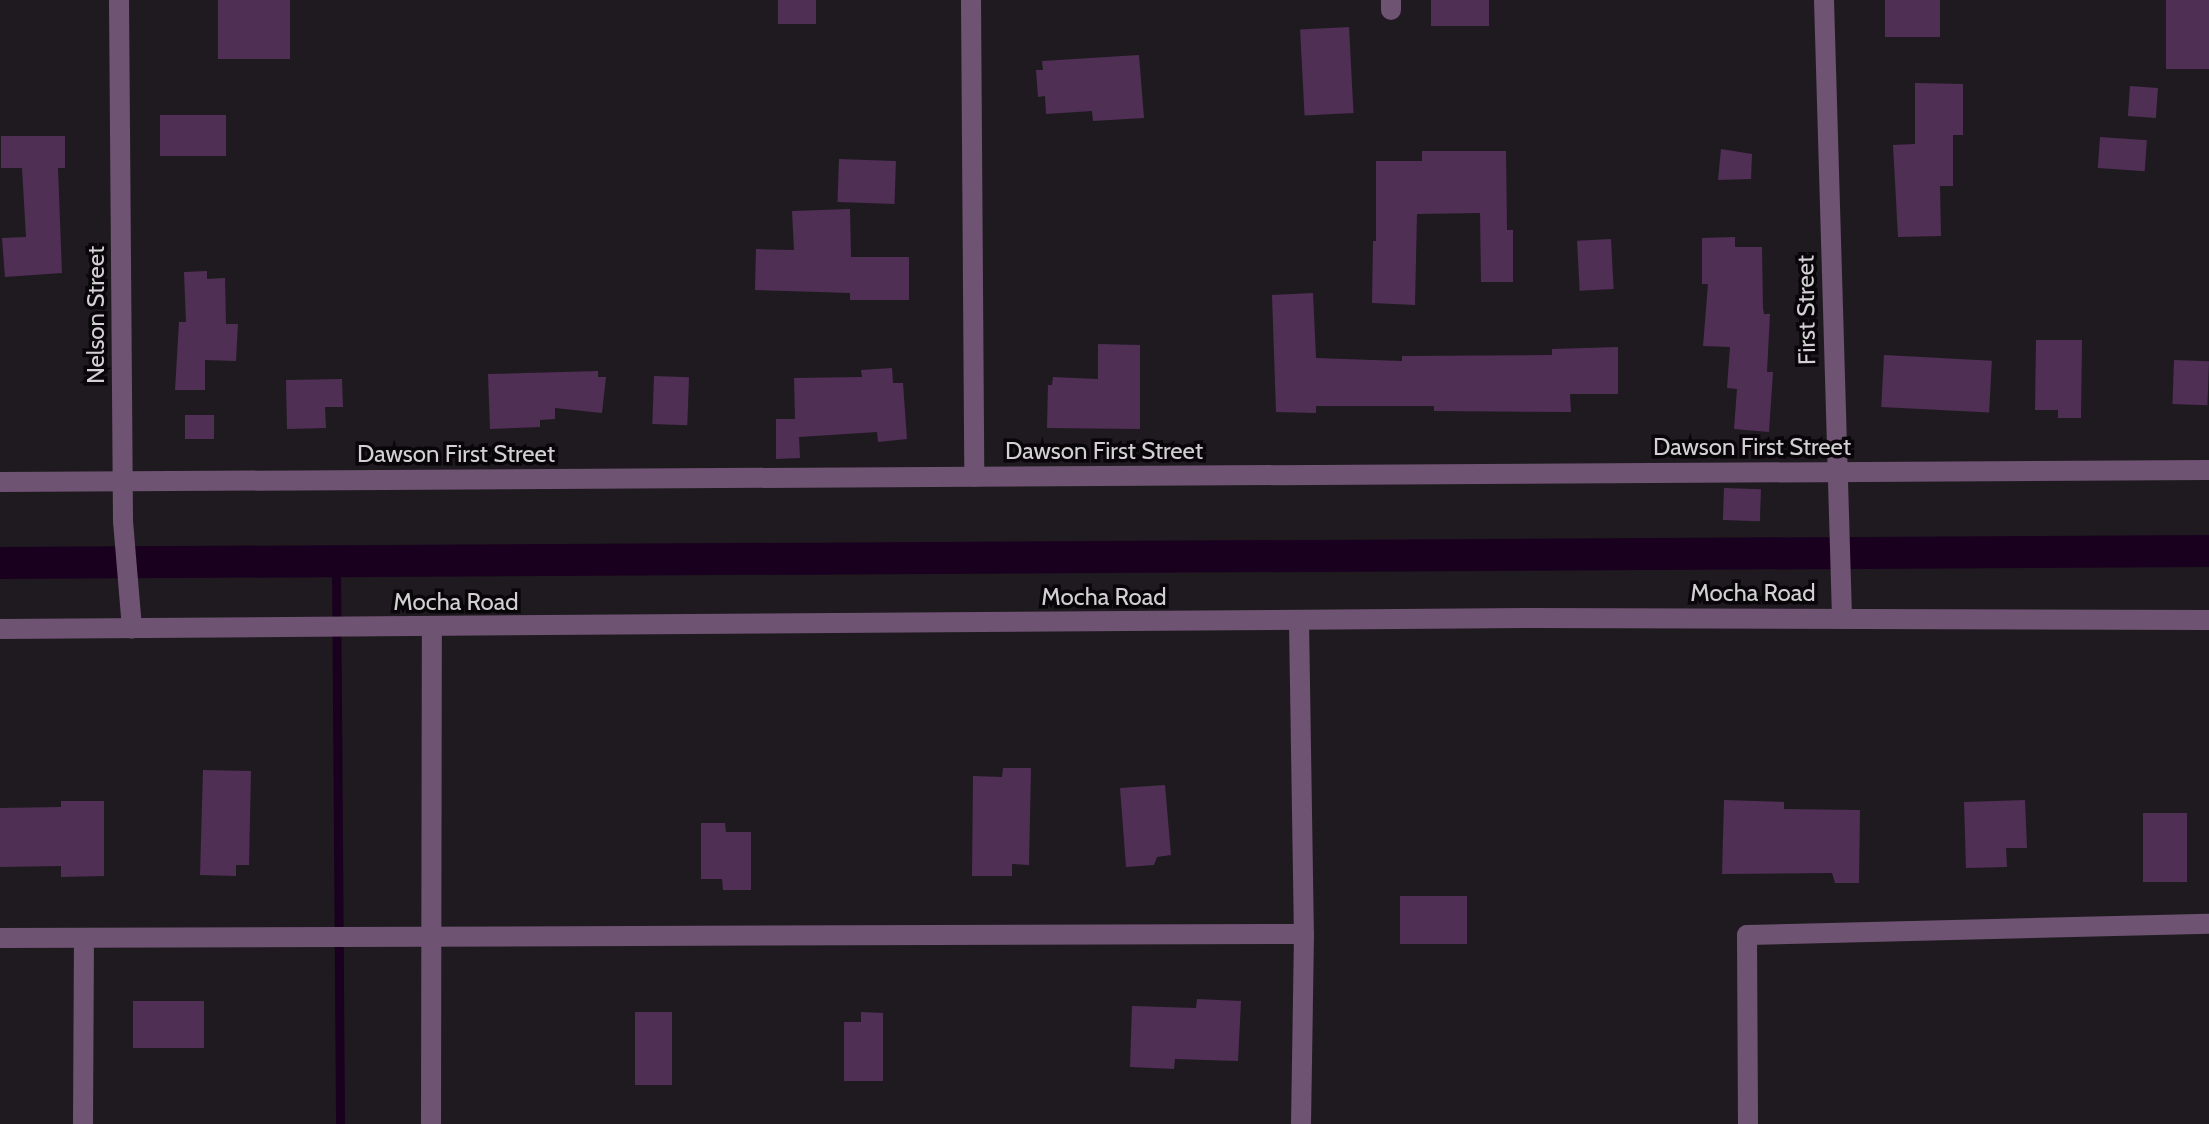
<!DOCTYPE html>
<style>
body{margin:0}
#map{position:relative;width:2209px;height:1124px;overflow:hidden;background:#1f1a20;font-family:Cabin,sans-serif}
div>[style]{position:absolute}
.stream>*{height:9px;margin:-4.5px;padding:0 4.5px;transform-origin:4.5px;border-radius:4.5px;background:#19001e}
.canal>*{height:32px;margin:-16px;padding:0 16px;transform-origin:16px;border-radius:16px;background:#19001e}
.building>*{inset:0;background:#4f2f54;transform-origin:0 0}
.minor>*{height:20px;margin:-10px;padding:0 10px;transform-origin:10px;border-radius:10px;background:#6f5372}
.tertiary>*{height:20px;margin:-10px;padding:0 10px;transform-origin:10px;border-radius:10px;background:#6f5372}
span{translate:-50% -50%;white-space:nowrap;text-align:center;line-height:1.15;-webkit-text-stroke:7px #080608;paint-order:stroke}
.street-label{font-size:24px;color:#d3d0d3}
</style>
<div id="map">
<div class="stream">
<i style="left:336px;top:562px;width:562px;rotate:89.59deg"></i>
</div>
<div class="canal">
<i style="left:0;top:563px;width:2209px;rotate:-0.31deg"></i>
</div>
<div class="building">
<i style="left:218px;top:0;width:72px;height:59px"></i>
<i style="left:778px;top:0;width:38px;height:24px"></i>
<i style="left:1431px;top:0;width:58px;height:26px"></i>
<i style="left:1885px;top:0;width:55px;height:37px"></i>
<i style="left:2166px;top:0;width:43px;height:69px"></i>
<i style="left:1349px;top:27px;width:86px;height:49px;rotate:87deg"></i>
<i style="clip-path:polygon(1139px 55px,1144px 118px,1093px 121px,1092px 111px,1046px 114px,1045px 96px,1038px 97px,1036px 70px,1043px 70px,1042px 61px)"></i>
<i style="clip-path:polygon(1915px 83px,1963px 84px,1963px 135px,1953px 135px,1953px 186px,1940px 186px,1941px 236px,1898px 237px,1893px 145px,1915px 144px)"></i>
<i style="left:2130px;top:86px;width:28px;height:30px;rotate:4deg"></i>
<i style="left:226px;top:115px;width:41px;height:66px;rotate:90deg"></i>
<i style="clip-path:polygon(1px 136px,65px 136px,65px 168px,58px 168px,62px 273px,5px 277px,2px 238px,26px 237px,22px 168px,1px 168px)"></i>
<i style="left:2100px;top:137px;width:47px;height:31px;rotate:4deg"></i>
<i style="clip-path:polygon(1721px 149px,1752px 154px,1751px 179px,1718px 180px)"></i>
<i style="clip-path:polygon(1422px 151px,1506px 151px,1507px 230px,1513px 230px,1513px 282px,1481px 282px,1480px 213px,1417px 214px,1415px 305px,1372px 303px,1373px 241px,1376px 241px,1376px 161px,1422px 161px)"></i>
<i style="left:839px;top:159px;width:57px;height:43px;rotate:2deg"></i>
<i style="clip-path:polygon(850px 209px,851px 257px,909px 257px,909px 300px,850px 300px,850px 293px,755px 290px,756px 249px,794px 250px,792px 211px)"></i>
<i style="clip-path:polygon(1735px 237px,1735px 247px,1762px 247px,1763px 308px,1764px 314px,1770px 314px,1767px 372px,1773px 372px,1769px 432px,1734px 429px,1737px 389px,1727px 388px,1730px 347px,1703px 346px,1708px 284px,1702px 284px,1702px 238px)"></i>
<i style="left:1611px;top:239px;width:50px;height:34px;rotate:87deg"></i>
<i style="clip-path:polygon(207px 271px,207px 279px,225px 278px,226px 324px,238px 324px,236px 361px,205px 360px,205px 390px,175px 390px,179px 322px,186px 322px,184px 272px)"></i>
<i style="clip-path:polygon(1313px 293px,1316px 358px,1402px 361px,1402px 356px,1552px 355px,1552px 349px,1618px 347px,1618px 394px,1570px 394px,1571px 412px,1434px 411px,1434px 406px,1316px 406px,1316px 413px,1276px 412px,1272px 295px)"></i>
<i style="clip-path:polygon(2036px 340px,2082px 340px,2081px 418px,2058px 418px,2058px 410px,2035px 410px)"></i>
<i style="clip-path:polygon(1098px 344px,1140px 345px,1140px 429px,1047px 428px,1048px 385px,1052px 385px,1053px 377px,1098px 379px)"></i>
<i style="left:1884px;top:355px;width:108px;height:52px;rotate:3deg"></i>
<i style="left:2174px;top:360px;width:35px;height:44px;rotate:2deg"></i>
<i style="clip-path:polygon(892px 368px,893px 383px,903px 383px,907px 439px,878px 442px,877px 432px,799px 437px,800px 458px,776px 459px,776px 419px,795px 419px,794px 378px,862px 377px,861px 370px)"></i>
<i style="clip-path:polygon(598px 371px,598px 377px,606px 377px,602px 413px,555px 408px,555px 419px,540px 420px,540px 427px,490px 429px,488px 374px)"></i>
<i style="left:654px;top:376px;width:35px;height:48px;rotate:2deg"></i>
<i style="clip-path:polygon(342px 379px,343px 407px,325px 407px,326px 428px,287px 429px,286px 380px)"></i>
<i style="left:185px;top:415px;width:29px;height:24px"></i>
<i style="left:1724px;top:488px;width:37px;height:32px;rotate:2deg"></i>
<i style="clip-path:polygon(1003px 768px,1031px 768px,1029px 865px,1012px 864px,1012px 876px,972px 876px,973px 776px,1002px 777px)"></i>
<i style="clip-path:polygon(203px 770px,251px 771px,249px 865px,236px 865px,236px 876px,200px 875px)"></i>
<i style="clip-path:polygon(1165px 785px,1171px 855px,1157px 857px,1154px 865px,1126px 867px,1120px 788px)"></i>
<i style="clip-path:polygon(1724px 800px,1784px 802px,1784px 809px,1860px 810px,1859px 883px,1835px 883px,1832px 873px,1722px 874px)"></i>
<i style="clip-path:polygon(2025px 800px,2027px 848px,2006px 848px,2007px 867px,1966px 868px,1964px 802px)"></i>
<i style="clip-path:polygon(61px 801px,104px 801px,104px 876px,61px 877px,61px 866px,0 867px,0 808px,61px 807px)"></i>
<i style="left:2143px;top:813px;width:44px;height:69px"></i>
<i style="clip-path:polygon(701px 823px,725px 823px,726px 832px,751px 832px,751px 890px,723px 890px,722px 879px,701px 879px)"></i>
<i style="left:1400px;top:896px;width:67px;height:48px"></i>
<i style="clip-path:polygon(1197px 999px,1241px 1001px,1238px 1061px,1175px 1059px,1174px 1069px,1130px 1067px,1132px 1006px,1196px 1008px)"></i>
<i style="left:204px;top:1001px;width:47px;height:71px;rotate:90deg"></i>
<i style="left:635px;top:1012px;width:37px;height:73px"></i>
<i style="clip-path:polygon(861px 1012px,883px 1013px,883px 1081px,844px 1081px,844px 1022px,861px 1022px)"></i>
</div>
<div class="minor">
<i style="left:119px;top:0;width:521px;rotate:89.56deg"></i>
<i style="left:123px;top:521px;width:108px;rotate:85.2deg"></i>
<i style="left:971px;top:0;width:477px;rotate:89.6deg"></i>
<i style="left:1824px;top:0;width:619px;rotate:88.33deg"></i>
<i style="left:1391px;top:10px;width:10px;rotate:-90deg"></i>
<i style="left:0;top:482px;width:2209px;rotate:-0.31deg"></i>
<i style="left:1299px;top:621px;width:313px;rotate:89.1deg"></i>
<i style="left:1304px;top:934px;width:190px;rotate:90.9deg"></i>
<i style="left:0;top:938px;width:1304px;rotate:-0.18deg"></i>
<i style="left:83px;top:1124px;width:186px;rotate:-89.7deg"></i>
<i style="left:431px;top:1124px;width:496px;rotate:-89.9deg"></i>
<i style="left:1748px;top:1124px;width:189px;rotate:-90.3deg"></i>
<i style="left:1747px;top:935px;width:462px;rotate:-1.4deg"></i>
</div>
<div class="tertiary">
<i style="left:0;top:629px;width:1532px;rotate:-0.41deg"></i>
<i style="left:1532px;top:618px;width:677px;rotate:0.17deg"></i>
</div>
<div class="street-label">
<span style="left:1806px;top:310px;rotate:-91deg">First Street</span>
<span style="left:96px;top:315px;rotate:-90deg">Nelson Street</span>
<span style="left:1752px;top:447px">Dawson First Street</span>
<span style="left:1104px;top:451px">Dawson First Street</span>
<span style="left:456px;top:454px">Dawson First Street</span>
<span style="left:1753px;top:593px">Mocha Road</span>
<span style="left:1104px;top:597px">Mocha Road</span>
<span style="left:456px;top:602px">Mocha Road</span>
</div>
</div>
